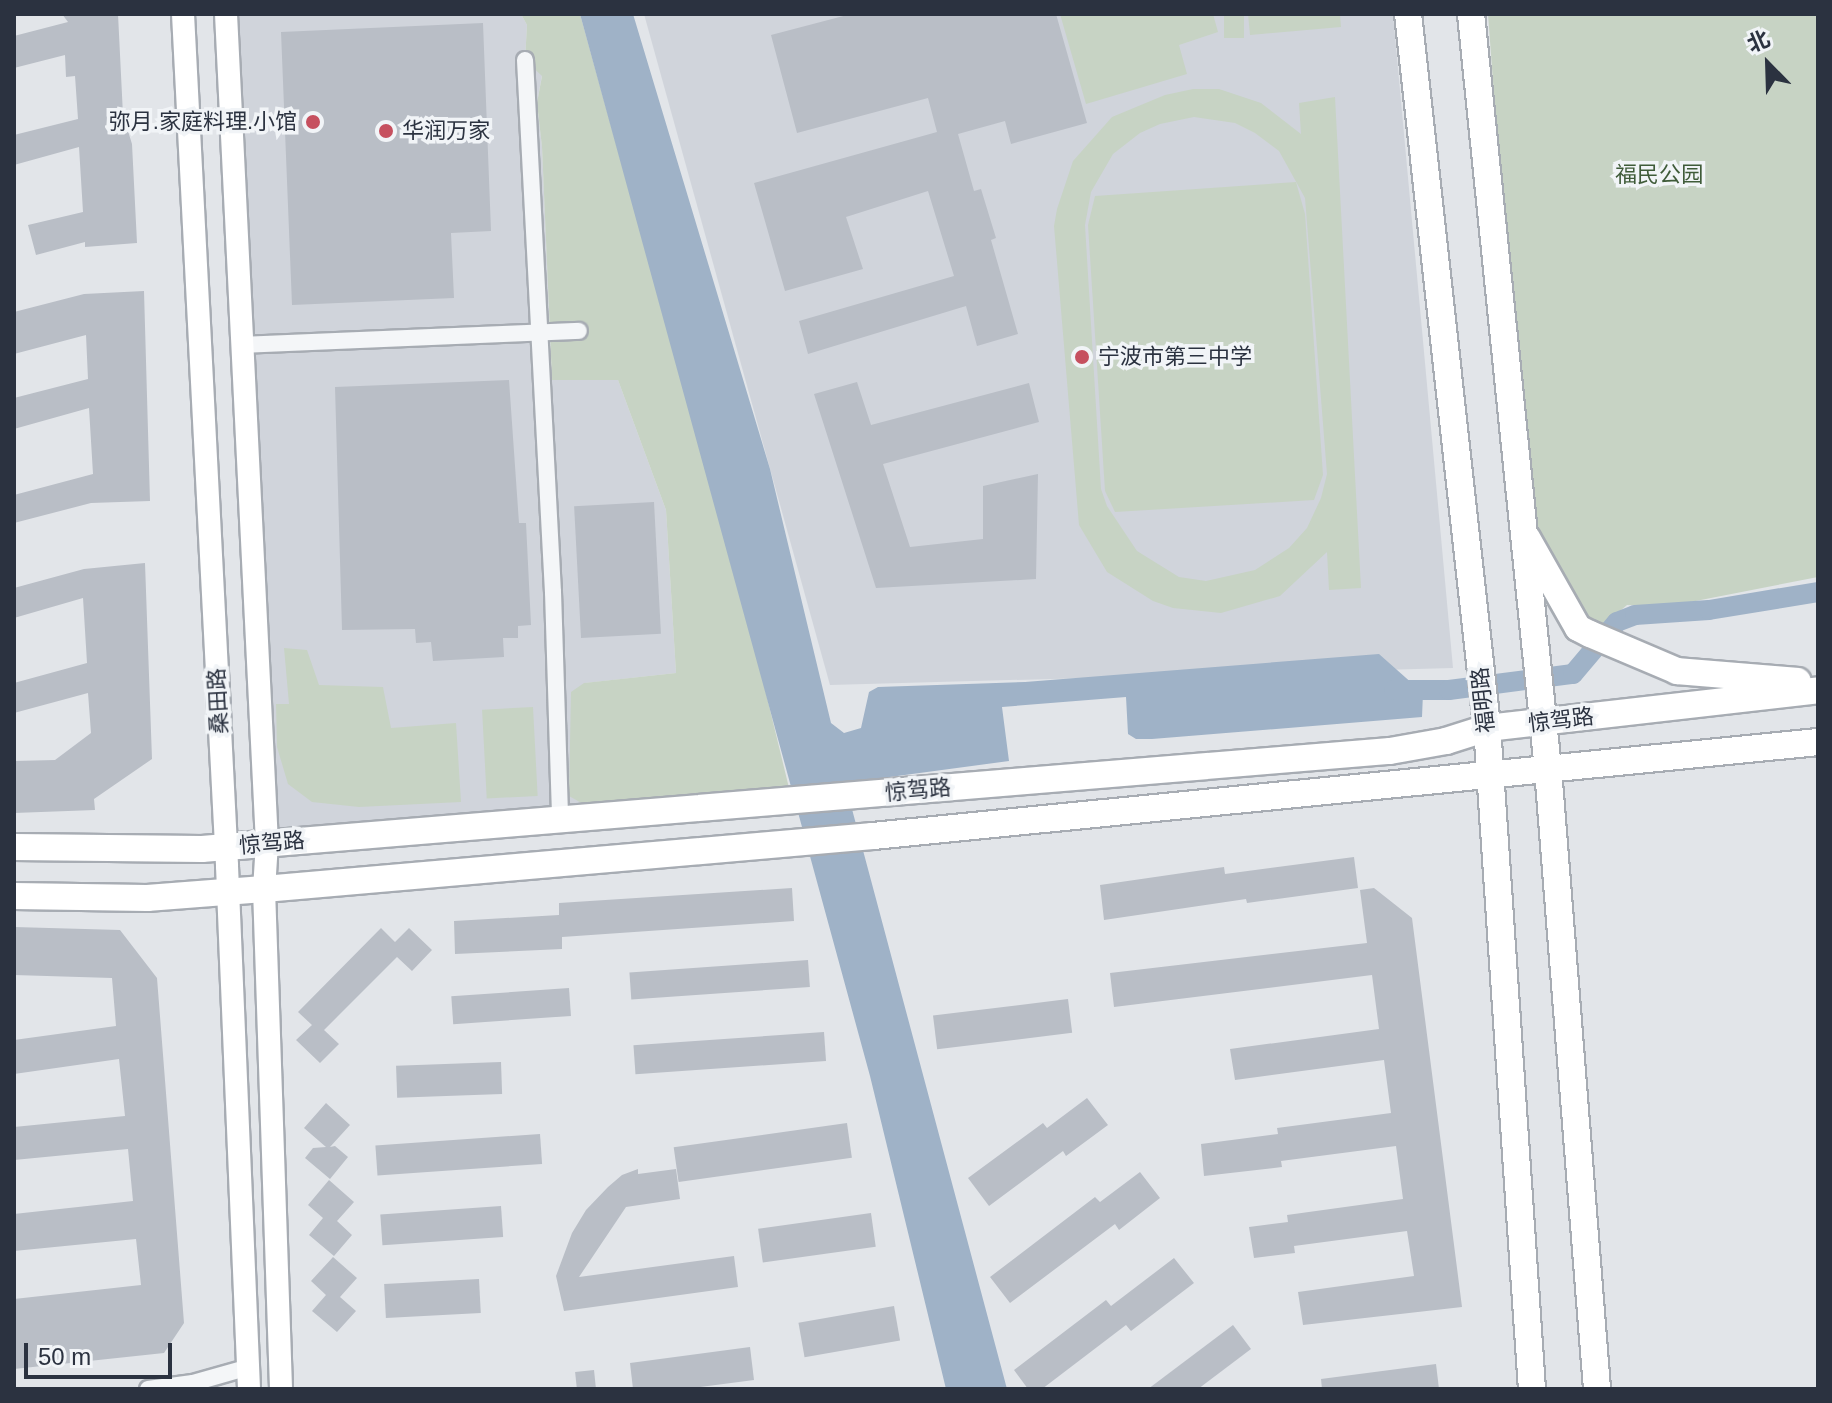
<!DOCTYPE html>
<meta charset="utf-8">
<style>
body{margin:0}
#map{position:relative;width:1832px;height:1403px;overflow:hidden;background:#e2e5e9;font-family:Helvetica,"Noto Sans SC",sans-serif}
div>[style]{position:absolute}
.built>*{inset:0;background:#d0d4db}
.green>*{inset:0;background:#c7d3c4;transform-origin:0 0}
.water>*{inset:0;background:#9fb2c7}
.canal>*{height:20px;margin:-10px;padding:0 10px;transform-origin:10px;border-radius:10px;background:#9fb2c7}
.building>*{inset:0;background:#b9bec6;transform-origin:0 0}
.roads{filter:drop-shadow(2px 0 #a7acb3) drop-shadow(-2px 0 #a7acb3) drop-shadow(0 2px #a7acb3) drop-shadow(0 -2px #a7acb3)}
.minor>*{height:16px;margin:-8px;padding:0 8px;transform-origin:8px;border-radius:8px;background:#f4f6f8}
.secondary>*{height:22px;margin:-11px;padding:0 11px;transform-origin:11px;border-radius:11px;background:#fff}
.primary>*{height:26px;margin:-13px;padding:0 13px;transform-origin:13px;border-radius:13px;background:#fff}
.dots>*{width:22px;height:22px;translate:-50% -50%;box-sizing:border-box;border:4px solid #f1f4f7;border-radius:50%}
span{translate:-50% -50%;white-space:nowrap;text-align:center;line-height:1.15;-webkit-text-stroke:7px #f1f4f7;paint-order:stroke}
.poi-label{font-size:22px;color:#2b3240}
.right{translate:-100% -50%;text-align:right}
.left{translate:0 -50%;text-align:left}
.park-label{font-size:22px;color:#3f5b39}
.street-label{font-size:22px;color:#2b3240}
.frame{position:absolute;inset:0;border:16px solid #2b3240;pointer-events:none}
.north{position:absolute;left:1728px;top:24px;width:80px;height:80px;-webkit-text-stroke:6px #f1f4f7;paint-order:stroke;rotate:337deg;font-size:22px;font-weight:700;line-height:32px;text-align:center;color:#2b3240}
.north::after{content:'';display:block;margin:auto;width:28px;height:36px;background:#2b3240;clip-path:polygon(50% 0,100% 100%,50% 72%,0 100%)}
.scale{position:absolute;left:24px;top:1343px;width:148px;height:36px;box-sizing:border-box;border:4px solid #2b3240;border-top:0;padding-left:10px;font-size:24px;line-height:28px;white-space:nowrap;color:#2b3240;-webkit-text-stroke:6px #f1f4f7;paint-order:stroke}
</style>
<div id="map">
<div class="built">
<i style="clip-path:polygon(235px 14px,521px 14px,527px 25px,525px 59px,542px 75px,537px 103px,542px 147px,552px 380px,618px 380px,666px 510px,676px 673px,585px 683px,594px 810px,273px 831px)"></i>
<i style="clip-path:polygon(644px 14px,1393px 14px,1453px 668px,830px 685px)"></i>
</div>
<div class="green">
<i style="clip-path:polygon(521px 14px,580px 14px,749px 623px,789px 788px,594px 810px,569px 796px,571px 692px,584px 683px,676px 673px,666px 510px,618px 380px,552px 380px,542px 147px,537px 103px,542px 76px,525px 60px,527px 25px)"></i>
<i style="clip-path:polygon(1060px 14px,1213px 14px,1218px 32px,1179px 45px,1187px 74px,1086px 104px)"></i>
<i style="left:1224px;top:14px;width:20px;height:24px"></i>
<i style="clip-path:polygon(1248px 14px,1340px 14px,1341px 27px,1250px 35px)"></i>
<i style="clip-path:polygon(1488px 14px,1818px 14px,1818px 577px,1670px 606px,1627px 605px,1594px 633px,1526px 529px)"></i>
<i style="clip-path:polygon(evenodd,1193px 89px,1219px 89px,1261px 103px,1301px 134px,1299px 103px,1335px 97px,1361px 588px,1329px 590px,1327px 552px,1280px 596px,1221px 613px,1173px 608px,1153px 601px,1107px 572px,1079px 525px,1054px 226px,1057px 209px,1073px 161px,1112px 117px,1165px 95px,1193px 89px,1194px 117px,1235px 123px,1255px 133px,1279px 151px,1305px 198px,1327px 474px,1321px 498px,1307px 528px,1289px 548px,1255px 570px,1206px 581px,1179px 577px,1137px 551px,1107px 506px,1101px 489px,1085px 225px,1091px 192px,1113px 154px,1140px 133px,1160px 124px,1194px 117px)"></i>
<i style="clip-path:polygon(1296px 182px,1305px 214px,1323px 475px,1314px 500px,1115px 512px,1105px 491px,1088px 225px,1095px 196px)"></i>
<i style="clip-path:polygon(284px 648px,307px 650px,319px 685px,383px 687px,391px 728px,456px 723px,461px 802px,359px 807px,312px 802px,288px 784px,277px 747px,276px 704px,289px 704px)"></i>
<i style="left:533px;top:707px;width:89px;height:51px;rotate:87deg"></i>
</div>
<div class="water">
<i style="clip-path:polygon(580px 14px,633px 14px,770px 469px,831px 723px,844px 733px,861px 728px,869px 692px,878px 687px,1025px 682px,1379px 654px,1423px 693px,1422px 717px,1152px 739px,1136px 739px,1128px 734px,1126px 697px,1002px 707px,1009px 761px,845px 783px,1007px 1389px,946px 1389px,870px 1076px)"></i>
</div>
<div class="canal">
<i style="left:1394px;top:690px;width:55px"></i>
<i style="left:1449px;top:690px;width:125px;rotate:-7.4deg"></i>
<i style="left:1573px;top:674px;width:68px;rotate:-49.8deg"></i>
<i style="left:1617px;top:622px;width:19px;rotate:-21deg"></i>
<i style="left:1635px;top:615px;width:74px;rotate:-3.9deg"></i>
<i style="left:1709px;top:610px;width:110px;rotate:-9.4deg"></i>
</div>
<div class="building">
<i style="clip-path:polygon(62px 14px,118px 14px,123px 115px,132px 144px,137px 243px,85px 247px,85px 242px,36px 255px,28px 225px,83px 212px,79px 147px,14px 165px,14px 135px,78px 119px,75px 76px,66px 77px,65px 55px,14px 68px,14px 36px,68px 22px)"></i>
<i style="clip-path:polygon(851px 14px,1056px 14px,1087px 123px,1011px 144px,1005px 121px,958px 134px,974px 191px,981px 189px,996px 238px,991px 240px,1018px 334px,977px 346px,966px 306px,808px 354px,799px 321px,954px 276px,928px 191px,846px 217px,863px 269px,785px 291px,754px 183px,937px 132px,928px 98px,797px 133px,771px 35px)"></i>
<i style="clip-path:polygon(483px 23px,491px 231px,451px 233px,454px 298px,292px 305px,281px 32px)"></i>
<i style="clip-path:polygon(144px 291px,150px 501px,91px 503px,14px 523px,14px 495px,93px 474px,89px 408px,14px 429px,14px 398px,88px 379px,86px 335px,14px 354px,14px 312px,84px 294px)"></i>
<i style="clip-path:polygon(509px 380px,519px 523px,526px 523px,531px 625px,518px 626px,518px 638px,503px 638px,504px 657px,433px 661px,431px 642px,416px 643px,415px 629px,342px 630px,335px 387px)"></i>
<i style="clip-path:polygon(857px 382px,871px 425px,1029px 383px,1039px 422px,883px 464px,910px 547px,983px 539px,983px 486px,1038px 474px,1036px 579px,876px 588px,814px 394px)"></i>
<i style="left:654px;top:502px;width:132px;height:80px;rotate:87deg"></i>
<i style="clip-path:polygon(145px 563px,152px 759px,94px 799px,95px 810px,14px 813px,14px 761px,55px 760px,91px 733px,88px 693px,14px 713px,14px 683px,87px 663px,83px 598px,14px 618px,14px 588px,84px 569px)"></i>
<i style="clip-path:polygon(1354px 857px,1358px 888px,1247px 903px,1246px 899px,1104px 920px,1100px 885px,1224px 867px,1225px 874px)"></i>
<i style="clip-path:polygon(792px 888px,794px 921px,562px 937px,562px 949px,455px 954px,454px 921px,559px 915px,559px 903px)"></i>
<i style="clip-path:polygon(1374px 888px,1412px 918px,1462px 1307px,1303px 1325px,1298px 1292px,1414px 1276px,1407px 1231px,1294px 1246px,1295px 1253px,1254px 1258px,1249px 1227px,1288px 1222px,1287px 1215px,1403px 1199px,1396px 1146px,1281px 1161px,1282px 1167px,1204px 1176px,1201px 1144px,1278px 1134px,1277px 1128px,1391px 1113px,1384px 1060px,1235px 1080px,1230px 1049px,1379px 1029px,1372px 975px,1114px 1007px,1110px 973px,1367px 943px,1360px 890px)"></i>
<i style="clip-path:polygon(14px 927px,120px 930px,157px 978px,184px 1323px,164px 1353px,14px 1369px,14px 1299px,141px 1285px,136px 1239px,14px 1251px,14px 1214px,133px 1201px,128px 1149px,14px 1160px,14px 1127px,125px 1116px,119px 1059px,14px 1074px,14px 1040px,116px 1026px,112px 978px,14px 975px)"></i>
<i style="clip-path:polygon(381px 928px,395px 942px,409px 928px,432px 950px,412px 971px,397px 957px,324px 1030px,339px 1044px,320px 1063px,296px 1040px,312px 1025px,298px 1012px)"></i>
<i style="left:808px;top:960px;width:27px;height:179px;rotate:86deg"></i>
<i style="left:569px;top:988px;width:28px;height:118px;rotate:86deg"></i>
<i style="left:1068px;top:999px;width:34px;height:136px;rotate:83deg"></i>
<i style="left:824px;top:1032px;width:29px;height:191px;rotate:86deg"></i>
<i style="left:501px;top:1062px;width:32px;height:105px;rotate:88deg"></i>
<i style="clip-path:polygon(1087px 1098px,1108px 1125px,1066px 1156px,1063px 1151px,989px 1206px,968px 1178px,1043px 1123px,1047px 1128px)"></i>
<i style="clip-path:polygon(326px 1103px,350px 1125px,330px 1147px,335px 1146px,348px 1157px,330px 1179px,305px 1158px,313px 1148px,326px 1147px,304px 1128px)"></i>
<i style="left:847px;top:1123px;width:35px;height:175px;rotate:82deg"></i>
<i style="left:540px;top:1134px;width:30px;height:165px;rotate:86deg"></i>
<i style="clip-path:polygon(638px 1169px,638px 1174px,676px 1169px,680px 1199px,626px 1207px,579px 1277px,734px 1256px,738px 1287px,564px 1311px,556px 1276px,572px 1233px,586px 1210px,608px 1187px,622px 1175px)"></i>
<i style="clip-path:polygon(1140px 1172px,1160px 1198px,1119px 1230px,1115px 1224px,1010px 1303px,990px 1277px,1095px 1197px,1100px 1202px)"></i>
<i style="clip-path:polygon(329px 1180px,354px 1202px,337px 1221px,352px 1235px,334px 1256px,309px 1235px,323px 1218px,308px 1205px)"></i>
<i style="left:501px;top:1206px;width:31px;height:121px;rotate:86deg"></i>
<i style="left:871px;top:1213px;width:34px;height:114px;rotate:82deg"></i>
<i style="clip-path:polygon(333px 1257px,357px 1278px,340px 1297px,356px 1311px,337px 1332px,312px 1311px,326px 1295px,311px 1281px)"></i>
<i style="clip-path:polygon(1174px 1258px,1194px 1283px,1131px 1331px,1126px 1325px,1042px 1389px,1028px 1389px,1014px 1370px,1106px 1300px,1111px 1306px)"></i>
<i style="left:479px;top:1279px;width:34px;height:95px;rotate:87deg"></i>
<i style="left:894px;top:1306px;width:35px;height:97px;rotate:80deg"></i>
<i style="clip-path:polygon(1233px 1325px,1251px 1349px,1198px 1389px,1148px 1389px)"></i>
<i style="clip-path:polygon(750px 1347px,754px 1380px,685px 1389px,633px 1389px,630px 1363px)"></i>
<i style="clip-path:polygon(1436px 1364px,1439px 1389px,1322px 1389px,1321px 1379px)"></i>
<i style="left:594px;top:1370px;width:19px;height:19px;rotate:84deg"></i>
</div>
<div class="roads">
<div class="minor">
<i style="left:525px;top:60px;width:533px;rotate:86.99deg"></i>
<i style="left:553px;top:592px;width:227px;rotate:88.2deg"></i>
<i style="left:242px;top:345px;width:337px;rotate:-2.4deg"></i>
<i style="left:148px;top:1389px;width:45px;rotate:-7.6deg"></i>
<i style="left:193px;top:1383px;width:58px;rotate:-15.9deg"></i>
</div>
<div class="secondary">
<i style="left:183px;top:14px;width:853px;rotate:87.04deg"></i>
<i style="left:227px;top:866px;width:523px;rotate:87.59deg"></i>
<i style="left:226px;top:14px;width:830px;rotate:87.17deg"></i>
<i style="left:267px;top:843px;width:46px;rotate:93.7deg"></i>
<i style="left:264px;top:889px;width:500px;rotate:88.05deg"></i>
</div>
<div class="primary">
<i style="left:1408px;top:14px;width:716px;rotate:83.67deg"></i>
<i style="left:1487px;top:726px;width:665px;rotate:86.12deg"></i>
<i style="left:1471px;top:14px;width:759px;rotate:84.18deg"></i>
<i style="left:1548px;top:769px;width:622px;rotate:85.48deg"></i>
<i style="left:1527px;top:538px;width:103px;rotate:60.5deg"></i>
<i style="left:1578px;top:628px;width:13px;rotate:27deg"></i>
<i style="left:1590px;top:634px;width:95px;rotate:23deg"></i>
<i style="left:1677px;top:671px;width:121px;rotate:4.7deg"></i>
<i style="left:14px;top:847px;width:188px;rotate:0.6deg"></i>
<i style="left:202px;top:849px;width:1192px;rotate:-4.72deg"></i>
<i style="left:1390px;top:751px;width:57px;rotate:-10.1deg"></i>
<i style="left:1446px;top:741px;width:43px;rotate:-17.6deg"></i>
<i style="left:1487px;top:728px;width:333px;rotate:-6.5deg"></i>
<i style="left:14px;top:896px;width:133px;rotate:0.9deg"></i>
<i style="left:147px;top:898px;width:117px;rotate:-4.4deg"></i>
<i style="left:264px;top:889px;width:611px;rotate:-4.97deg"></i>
<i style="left:873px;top:836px;width:950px;rotate:-5.68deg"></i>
</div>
</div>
<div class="dots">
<i style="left:313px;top:122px;background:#c6505f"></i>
<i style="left:386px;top:131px;background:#c6505f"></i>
<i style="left:1082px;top:357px;background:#c6505f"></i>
</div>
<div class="poi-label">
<span class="right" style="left:297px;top:122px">弥月.家庭料理.小馆</span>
<span class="left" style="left:402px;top:131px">华润万家</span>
<span class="left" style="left:1098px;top:357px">宁波市第三中学</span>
</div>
<div class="park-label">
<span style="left:1659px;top:175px">福民公园</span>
</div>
<div class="street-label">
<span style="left:1483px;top:700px;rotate:-96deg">福明路</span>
<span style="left:218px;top:701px;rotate:-93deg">桑田路</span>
<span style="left:1561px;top:720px;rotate:-7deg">惊驾路</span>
<span style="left:918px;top:790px;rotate:-5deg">惊驾路</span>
<span style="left:272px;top:843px;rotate:-5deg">惊驾路</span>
</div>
<div class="frame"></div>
<div class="north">北</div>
<div class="scale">50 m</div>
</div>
